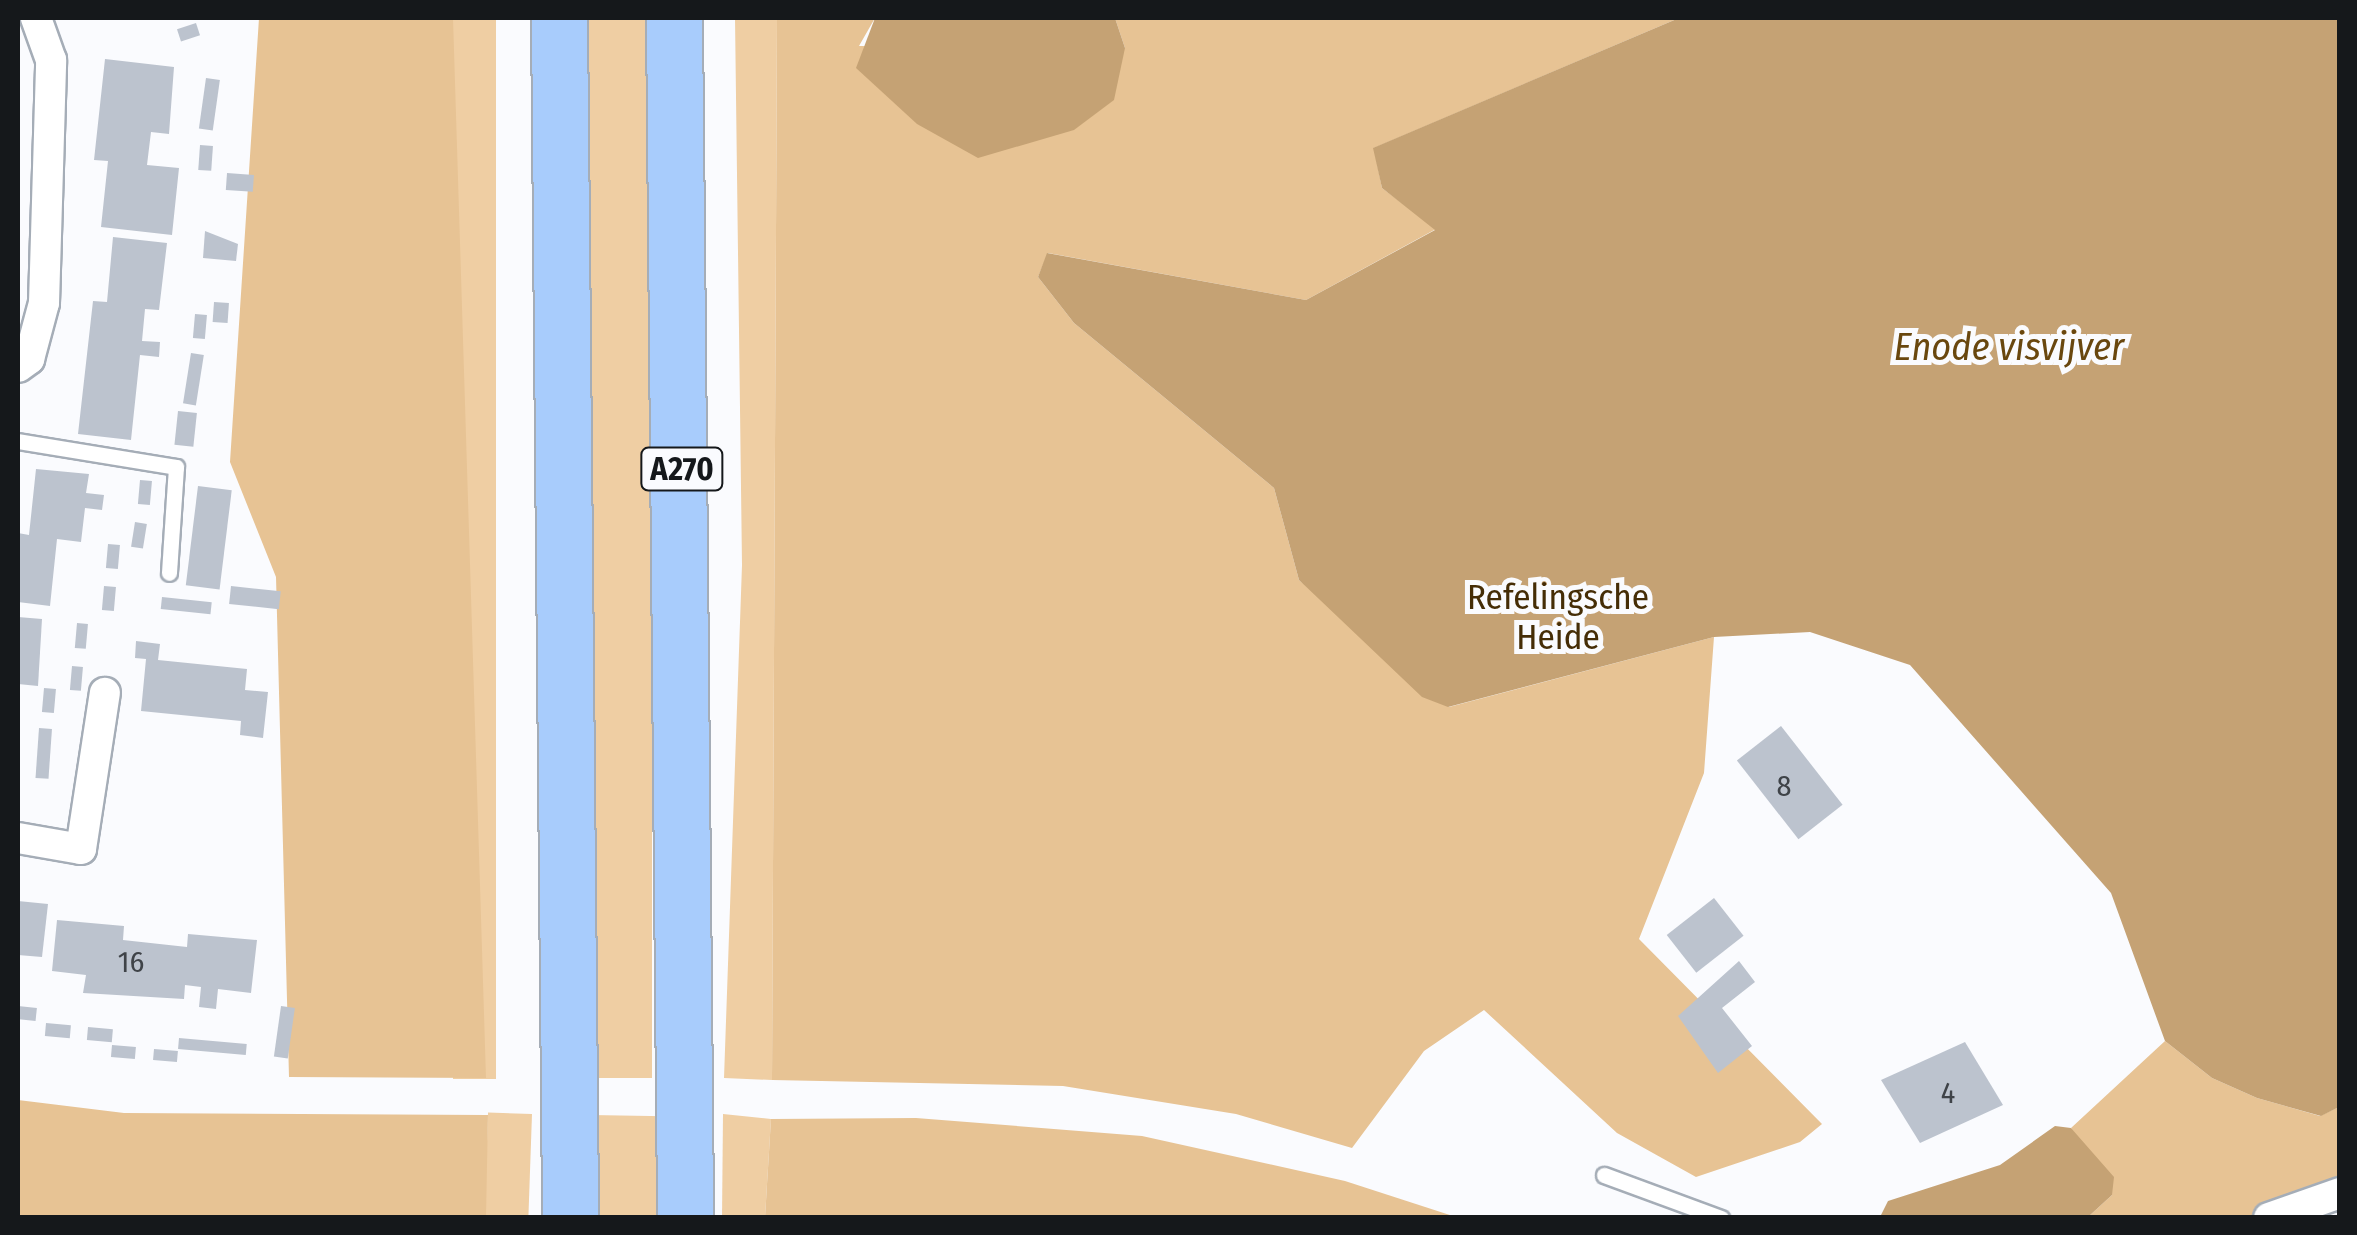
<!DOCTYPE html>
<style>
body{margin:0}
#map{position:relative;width:2357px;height:1235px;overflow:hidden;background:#fafbfe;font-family:"Fira Sans Condensed",sans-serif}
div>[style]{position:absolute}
.green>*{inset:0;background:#efcea3;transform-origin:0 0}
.forest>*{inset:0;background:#e7c394}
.water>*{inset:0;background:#c5a274}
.building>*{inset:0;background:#bcc3ce;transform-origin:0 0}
.roads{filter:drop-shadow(2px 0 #a5adb7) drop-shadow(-2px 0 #a5adb7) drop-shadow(0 2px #a5adb7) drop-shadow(0 -2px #a5adb7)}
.lane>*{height:15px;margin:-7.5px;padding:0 7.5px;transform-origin:7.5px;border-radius:7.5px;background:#fff}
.street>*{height:30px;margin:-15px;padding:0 15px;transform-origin:15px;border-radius:15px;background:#fff}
.highway>*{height:55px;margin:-27.5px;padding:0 27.5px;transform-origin:27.5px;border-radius:27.5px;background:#a8ccfc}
span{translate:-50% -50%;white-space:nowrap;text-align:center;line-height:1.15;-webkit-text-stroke:10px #fafbfe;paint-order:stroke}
.number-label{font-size:30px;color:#3f4348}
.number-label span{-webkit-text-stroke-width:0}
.shield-label span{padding:2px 8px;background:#fafbfe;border:2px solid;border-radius:8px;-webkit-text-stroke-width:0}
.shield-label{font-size:32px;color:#15181b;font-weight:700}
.park-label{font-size:35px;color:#452d06}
.water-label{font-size:38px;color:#69470e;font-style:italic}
.frame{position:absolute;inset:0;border:20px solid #15181b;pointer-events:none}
</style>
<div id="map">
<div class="green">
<i style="left:453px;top:18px;width:43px;height:1061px"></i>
<i style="left:578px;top:18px;width:74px;height:1060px"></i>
<i style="clip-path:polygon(735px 18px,777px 18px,772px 1080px,724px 1078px,742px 565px)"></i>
<i style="left:532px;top:1114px;width:103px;height:44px;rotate:92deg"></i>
<i style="clip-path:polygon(723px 1114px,771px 1119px,765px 1217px,722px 1218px)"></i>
<i style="left:591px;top:1115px;width:74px;height:103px;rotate:1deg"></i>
</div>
<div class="forest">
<i style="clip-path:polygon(259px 18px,453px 18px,486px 1078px,289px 1077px,276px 577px,230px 462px)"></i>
<i style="clip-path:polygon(777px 18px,875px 18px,859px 46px,1125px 48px,1115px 18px,1679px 18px,1374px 148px,1382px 188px,1436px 229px,1306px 300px,1048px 253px,1038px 277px,1074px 323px,1274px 488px,1299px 580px,1449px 707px,1714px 637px,1704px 773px,1639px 939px,1822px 1124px,1800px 1142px,1696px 1177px,1617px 1133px,1484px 1010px,1424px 1051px,1352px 1148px,1236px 1114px,1063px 1086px,772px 1080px)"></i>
<i style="clip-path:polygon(2165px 1041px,2212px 1078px,2257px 1098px,2320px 1116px,2339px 1107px,2339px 1185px,2252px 1217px,2088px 1217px,2112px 1195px,2071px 1128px)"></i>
<i style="clip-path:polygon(18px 1100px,124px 1113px,488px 1115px,486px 1217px,18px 1217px)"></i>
<i style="clip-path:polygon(916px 1118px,1142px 1136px,1345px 1181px,1456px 1217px,765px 1217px,771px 1119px)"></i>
</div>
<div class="water">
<i style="clip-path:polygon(875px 18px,1115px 18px,1125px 48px,1114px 100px,1074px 130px,978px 158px,917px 124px,856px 68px)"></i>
<i style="clip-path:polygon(1679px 18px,2339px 18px,2339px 1107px,2321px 1116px,2257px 1098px,2212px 1078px,2165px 1041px,2111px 893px,1910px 665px,1810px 632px,1714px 637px,1448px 707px,1422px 697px,1299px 580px,1274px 488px,1074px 323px,1038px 277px,1047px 253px,1306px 300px,1435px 230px,1382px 188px,1373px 148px)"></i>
<i style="clip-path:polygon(2055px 1126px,2071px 1128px,2114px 1177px,2112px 1195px,2088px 1217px,1880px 1217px,1888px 1201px,2000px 1165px)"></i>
</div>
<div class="building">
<i style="left:196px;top:23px;width:13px;height:20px;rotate:72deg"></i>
<i style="clip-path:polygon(105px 59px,174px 67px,169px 134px,151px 132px,147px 165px,179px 168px,172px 235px,101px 227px,108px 161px,94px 160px)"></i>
<i style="left:206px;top:78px;width:14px;height:51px;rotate:8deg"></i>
<i style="left:200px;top:145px;width:13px;height:25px;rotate:4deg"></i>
<i style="left:227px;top:173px;width:27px;height:17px;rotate:4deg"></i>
<i style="clip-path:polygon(205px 231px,238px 244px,236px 261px,203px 258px)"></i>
<i style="clip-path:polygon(113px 237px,167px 243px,159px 310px,145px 309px,142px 341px,160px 342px,159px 357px,140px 355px,131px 440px,78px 434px,93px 301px,107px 302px)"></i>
<i style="left:214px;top:302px;width:15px;height:20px;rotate:4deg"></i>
<i style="left:195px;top:314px;width:12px;height:24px;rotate:5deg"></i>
<i style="left:191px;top:353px;width:13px;height:51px;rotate:9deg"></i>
<i style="left:178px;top:411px;width:19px;height:34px;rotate:6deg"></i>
<i style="clip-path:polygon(36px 469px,89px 474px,86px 493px,104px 495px,102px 510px,85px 508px,81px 542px,57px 539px,50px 606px,18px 602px,18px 533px,29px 535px)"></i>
<i style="left:140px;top:480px;width:12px;height:24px;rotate:5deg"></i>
<i style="left:198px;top:486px;width:34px;height:100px;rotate:7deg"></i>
<i style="left:135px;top:522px;width:12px;height:25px;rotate:9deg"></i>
<i style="left:108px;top:544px;width:12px;height:24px;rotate:5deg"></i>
<i style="left:104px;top:586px;width:12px;height:24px;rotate:5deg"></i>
<i style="left:231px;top:586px;width:50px;height:18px;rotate:6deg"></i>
<i style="left:162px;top:597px;width:50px;height:12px;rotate:6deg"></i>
<i style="clip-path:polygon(18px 617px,42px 619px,38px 686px,18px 684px)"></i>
<i style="left:77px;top:623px;width:11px;height:25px;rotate:5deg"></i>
<i style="clip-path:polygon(136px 641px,160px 644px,158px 660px,247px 669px,245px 690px,268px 692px,263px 738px,240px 735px,241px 721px,141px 711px,146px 659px,135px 658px)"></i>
<i style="left:72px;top:666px;width:11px;height:24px;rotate:5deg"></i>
<i style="left:44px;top:688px;width:12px;height:24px;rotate:5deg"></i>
<i style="left:1781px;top:726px;width:100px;height:56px;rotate:52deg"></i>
<i style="left:39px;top:728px;width:13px;height:50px;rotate:4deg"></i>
<i style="left:1714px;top:898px;width:48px;height:60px;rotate:52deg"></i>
<i style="clip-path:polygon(18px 901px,48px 904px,42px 957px,18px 955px)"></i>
<i style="clip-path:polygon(57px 920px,124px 926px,123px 940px,187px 947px,188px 934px,257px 940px,251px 993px,218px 989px,216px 1009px,199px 1007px,201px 987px,185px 985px,184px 999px,83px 993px,86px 975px,52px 971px)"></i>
<i style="clip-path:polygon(1739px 961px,1755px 982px,1722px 1008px,1752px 1046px,1718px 1073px,1678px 1016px)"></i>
<i style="left:18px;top:1006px;width:19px;height:13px;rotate:6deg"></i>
<i style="left:281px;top:1006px;width:14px;height:51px;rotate:8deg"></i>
<i style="left:46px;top:1023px;width:25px;height:13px;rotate:5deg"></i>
<i style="left:88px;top:1027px;width:25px;height:13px;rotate:5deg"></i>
<i style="left:179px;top:1038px;width:68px;height:11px;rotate:5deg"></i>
<i style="clip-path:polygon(1965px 1042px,2003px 1105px,1920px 1143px,1881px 1080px)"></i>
<i style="left:112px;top:1045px;width:24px;height:12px;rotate:5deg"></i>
<i style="left:154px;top:1049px;width:24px;height:11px;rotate:5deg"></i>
</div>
<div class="roads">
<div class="lane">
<i style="left:18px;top:441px;width:160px;rotate:9.3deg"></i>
<i style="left:176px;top:467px;width:106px;rotate:93.8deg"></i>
<i style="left:1604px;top:1175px;width:125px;rotate:20.2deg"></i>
</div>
<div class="street">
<i style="left:18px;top:367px;width:14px;rotate:-36deg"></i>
<i style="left:29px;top:359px;width:58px;rotate:-75deg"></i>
<i style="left:44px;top:303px;width:243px;rotate:-88.3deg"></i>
<i style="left:51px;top:60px;width:45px;rotate:-109.7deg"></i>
<i style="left:18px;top:838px;width:64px;rotate:9.9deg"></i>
<i style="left:81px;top:849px;width:158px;rotate:-81.3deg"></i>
<i style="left:2269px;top:1218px;width:75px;rotate:-19.4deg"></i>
</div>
<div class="highway">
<i style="left:559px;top:18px;width:1200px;rotate:89.47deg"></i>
<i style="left:674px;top:18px;width:1200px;rotate:89.47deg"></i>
</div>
</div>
<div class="number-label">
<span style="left:1784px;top:786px">8</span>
<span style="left:131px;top:962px">16</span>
<span style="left:1948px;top:1093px">4</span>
</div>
<div class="shield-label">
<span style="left:682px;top:469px">A270</span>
</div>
<div class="park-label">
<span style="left:1558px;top:617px">Refelingsche<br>Heide</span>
</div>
<div class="water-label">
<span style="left:2009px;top:348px">Enode visvijver</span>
</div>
<div class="frame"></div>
</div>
